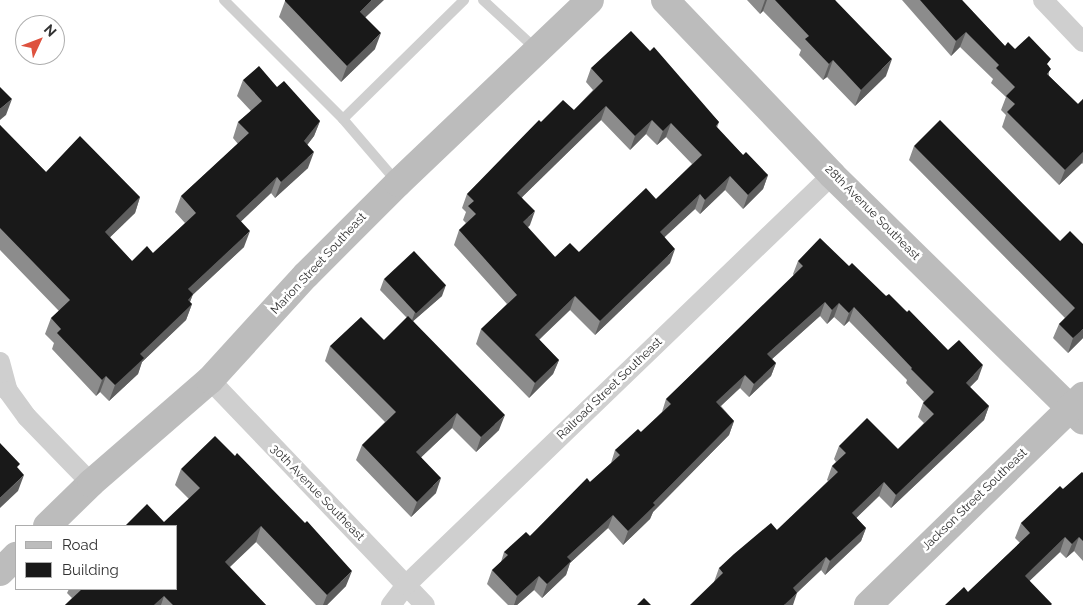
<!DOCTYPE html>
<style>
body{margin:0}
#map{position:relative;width:1083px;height:605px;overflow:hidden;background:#fff;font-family:Raleway,sans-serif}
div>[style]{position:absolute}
.lane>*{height:10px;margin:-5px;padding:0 5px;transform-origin:5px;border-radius:5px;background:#cfcfcf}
.street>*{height:20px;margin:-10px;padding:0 10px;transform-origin:10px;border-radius:10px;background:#cfcfcf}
.secondary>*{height:28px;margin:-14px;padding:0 14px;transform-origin:14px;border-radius:14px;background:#bcbcbc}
.wall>*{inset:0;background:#8c8c8c}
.shaded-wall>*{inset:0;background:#5e5e5e}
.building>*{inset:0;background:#191919;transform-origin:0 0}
span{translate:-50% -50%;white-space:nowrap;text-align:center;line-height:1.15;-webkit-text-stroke:5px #fff;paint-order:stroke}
.street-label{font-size:12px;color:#323232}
.legend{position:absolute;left:15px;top:525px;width:162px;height:65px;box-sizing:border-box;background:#fff;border:1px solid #adadad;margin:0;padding:6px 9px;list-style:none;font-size:15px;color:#323232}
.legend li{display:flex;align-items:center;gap:10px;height:25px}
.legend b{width:25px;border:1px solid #adadad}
.north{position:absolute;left:15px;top:15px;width:50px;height:50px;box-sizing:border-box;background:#fff;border:1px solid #adadad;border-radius:50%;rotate:47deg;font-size:14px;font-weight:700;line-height:20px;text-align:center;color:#323232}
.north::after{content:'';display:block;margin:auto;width:18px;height:22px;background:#de523f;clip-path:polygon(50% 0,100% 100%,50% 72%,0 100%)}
</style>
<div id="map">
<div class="lane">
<i style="left:224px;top:0;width:168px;rotate:45deg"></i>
<i style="left:483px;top:0;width:74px;rotate:42.8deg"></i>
<i style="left:397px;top:182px;width:83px;rotate:-130.6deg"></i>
<i style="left:343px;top:119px;width:170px;rotate:-44.5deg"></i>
</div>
<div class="street">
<i style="left:1043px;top:0;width:58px;rotate:46.4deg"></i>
<i style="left:0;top:362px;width:30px;rotate:75deg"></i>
<i style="left:8px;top:391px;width:32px;rotate:54deg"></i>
<i style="left:27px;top:417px;width:92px;rotate:45.9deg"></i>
<i style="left:210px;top:380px;width:311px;rotate:46.3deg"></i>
<i style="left:391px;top:605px;width:25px;rotate:-53deg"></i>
<i style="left:406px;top:585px;width:591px;rotate:-43.9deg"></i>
</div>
<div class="secondary">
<i style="left:665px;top:0;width:242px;rotate:46.3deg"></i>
<i style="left:832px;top:175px;width:351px;rotate:44.4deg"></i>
<i style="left:47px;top:526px;width:62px;rotate:-44.3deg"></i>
<i style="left:91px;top:483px;width:157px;rotate:-40.9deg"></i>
<i style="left:210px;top:380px;width:142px;rotate:-47.6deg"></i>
<i style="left:306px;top:275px;width:130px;rotate:-45deg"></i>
<i style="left:398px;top:183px;width:265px;rotate:-43.6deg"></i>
<i style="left:0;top:572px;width:23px;rotate:-45deg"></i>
<i style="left:868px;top:605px;width:300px;rotate:-44.2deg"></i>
</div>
<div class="wall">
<i style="clip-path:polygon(747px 0,835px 0,886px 76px,855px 106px,827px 77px,823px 80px,799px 55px,801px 50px,763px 11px,760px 14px)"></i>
<i style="clip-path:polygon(902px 0,962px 0,1005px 46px,1015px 49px,1049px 66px,1049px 76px,1078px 104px,1083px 99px,1083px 164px,1082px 163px,1059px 185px,1002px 127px,1006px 115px,1001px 110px,1006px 97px,991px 83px,993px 79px,960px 47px,951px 56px)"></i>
<i style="clip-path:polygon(285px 1px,365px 17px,375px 49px,341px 82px,279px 17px)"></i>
<i style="clip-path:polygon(evenodd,650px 51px,719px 122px,717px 128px,743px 155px,768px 175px,763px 189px,743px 209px,725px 190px,700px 214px,695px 209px,664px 237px,670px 263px,595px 335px,570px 310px,539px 340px,559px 360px,553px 374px,529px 398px,476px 344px,481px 329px,507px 304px,454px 245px,459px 230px,466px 223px,463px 220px,466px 212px,462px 208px,467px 194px,541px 122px,574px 110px,593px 90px,586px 82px,591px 68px,650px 51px,601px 120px,630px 150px,646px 134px,657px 145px,666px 137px,692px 164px,656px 199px,579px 252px,555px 257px,528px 227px,530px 225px,522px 197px,601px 120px)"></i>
<i style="clip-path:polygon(243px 80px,277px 87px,320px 121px,314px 136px,307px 145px,308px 168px,275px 198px,271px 193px,241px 221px,244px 247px,193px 294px,190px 302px,192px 304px,186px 320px,142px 362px,138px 374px,109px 401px,100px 392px,96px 396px,52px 349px,54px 343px,45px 334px,51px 318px,59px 311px,0 250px,0 125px,46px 172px,140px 197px,135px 213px,110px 237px,132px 261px,153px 253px,185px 223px,175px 212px,181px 196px,238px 144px,233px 138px,238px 122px,251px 111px,237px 96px)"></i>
<i style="clip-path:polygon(914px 146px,1060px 241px,1083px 338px,1068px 353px,1053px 338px,1059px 324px,1065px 318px,909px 160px)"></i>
<i style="clip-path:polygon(798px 261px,849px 266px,886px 296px,907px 312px,978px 379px,970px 387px,989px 406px,984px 420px,891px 508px,879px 496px,856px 518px,866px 528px,861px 541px,825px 575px,821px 570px,797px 593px,714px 582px,719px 568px,777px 530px,828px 481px,827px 480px,832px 466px,836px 462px,834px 459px,839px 446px,898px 449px,924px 423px,918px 417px,923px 403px,924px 402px,906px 383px,907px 380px,849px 321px,844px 326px,834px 317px,827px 324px,820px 316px,772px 359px,776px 363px,771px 376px,749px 397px,740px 388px,721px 406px,734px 421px,729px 435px,653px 512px,650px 519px,623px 545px,608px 528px,570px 563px,566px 575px,542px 598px,534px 590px,517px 605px,508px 605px,487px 584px,492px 570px,501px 562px,504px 552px,530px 536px,611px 463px,615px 450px,641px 432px,662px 412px,666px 399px,794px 276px,793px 274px)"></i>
<i style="clip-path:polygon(384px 279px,442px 296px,413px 321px,499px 430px,476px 452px,452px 428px,421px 457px,436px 493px,411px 517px,356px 460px,362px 445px,385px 422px,325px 361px,330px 346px,384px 340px,407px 318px,380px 290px)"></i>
<i style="clip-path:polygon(181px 469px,346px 586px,327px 605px,316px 605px,256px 542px,230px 567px,266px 605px,65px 605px,72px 598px,67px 593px,69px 589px,176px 589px,189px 499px,175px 485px)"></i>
<i style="clip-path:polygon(1083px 473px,1083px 561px,1074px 551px,1066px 558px,1060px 552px,1030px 580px,968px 592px,1020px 543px,1015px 538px,1021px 523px)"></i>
</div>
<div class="shaded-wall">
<i style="clip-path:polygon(372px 0,384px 0,354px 28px,360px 12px)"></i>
<i style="clip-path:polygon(765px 0,767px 0,763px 11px,760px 14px)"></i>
<i style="clip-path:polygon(966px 32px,960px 47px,951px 56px,956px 41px)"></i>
<i style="clip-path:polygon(381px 33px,375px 49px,341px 82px,347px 66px)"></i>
<i style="clip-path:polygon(892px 59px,886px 76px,855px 106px,861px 90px)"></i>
<i style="clip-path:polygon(833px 60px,827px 77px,823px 80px,829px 64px)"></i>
<i style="clip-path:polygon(12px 99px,6px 115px,0 120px,0 109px)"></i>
<i style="clip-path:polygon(606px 106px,601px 120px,512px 207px,517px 193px)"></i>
<i style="clip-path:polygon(652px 120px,646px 134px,630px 150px,635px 136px)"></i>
<i style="clip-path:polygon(320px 121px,314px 136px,298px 157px,304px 141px)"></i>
<i style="clip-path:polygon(671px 123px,666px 137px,657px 145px,663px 131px)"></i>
<i style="clip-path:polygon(314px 152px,308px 168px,275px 198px,281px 182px)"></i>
<i style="clip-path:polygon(1083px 152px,1083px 159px,1082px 163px,1059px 185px,1065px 170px)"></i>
<i style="clip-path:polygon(768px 175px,763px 189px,743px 209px,748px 195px)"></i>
<i style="clip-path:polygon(730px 176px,725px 190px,700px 214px,705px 200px)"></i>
<i style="clip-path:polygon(277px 177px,271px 193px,230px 232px,236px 216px)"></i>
<i style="clip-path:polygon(700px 194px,695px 209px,654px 247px,660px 232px)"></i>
<i style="clip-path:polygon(140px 197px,135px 213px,99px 248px,105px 232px)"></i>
<i style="clip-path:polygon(535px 211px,530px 225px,518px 237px,523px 222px)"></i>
<i style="clip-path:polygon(250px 231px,244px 247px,182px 305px,188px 289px)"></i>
<i style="clip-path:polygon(675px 249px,670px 263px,595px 335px,600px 321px)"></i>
<i style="clip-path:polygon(446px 285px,442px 296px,411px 323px,415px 312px)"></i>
<i style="clip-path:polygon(193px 294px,188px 307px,192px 304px,186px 320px,142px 362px,138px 374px,109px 401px,115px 385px,140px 354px)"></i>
<i style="clip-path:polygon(575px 296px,570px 310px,529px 349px,535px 335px)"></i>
<i style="clip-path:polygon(825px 302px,820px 316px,762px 368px,767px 354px)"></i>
<i style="clip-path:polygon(839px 303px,834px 317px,827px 324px,832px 310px)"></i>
<i style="clip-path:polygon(854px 307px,849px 321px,844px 326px,849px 313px)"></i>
<i style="clip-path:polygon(1083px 329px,1083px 338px,1068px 353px,1073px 338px)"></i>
<i style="clip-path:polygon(559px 360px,553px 374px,529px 398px,535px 383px)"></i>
<i style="clip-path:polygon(776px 363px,771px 376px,749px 397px,754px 384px)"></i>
<i style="clip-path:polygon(983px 365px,978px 379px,961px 396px,966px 383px)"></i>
<i style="clip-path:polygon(745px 375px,740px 388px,711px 415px,716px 402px)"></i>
<i style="clip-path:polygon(106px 376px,100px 392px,96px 396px,102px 380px)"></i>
<i style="clip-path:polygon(989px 406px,984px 420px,891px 508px,896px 495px)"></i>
<i style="clip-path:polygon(457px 413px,452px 428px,411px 467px,416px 452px)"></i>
<i style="clip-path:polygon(505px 415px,499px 430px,476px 452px,481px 437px)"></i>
<i style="clip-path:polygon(734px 421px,729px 435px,653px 512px,650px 519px,623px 545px,628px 531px,653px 503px)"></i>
<i style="clip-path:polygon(24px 475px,18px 491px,0 508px,0 498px)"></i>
<i style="clip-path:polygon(441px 478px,436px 493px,411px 517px,417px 502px)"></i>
<i style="clip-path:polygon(884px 482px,879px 496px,847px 527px,852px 513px)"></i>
<i style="clip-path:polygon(613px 515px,608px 528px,570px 563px,566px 575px,542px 598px,547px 584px,567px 557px)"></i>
<i style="clip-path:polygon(261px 526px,256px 542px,219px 577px,225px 562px)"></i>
<i style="clip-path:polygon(866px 528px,861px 541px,825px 575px,830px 561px)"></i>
<i style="clip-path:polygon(1065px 537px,1060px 552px,1020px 590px,1025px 576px)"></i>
<i style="clip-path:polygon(1079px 537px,1074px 551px,1066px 558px,1072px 544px)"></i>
<i style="clip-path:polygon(826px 557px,821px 570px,789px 600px,797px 593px,793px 605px,784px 605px,793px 588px)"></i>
<i style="clip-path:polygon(352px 571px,346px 586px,327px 605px,323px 605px,327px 595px)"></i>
<i style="clip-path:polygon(539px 576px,534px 590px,517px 605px,514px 605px,517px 596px)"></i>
<i style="clip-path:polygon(164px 596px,161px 605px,154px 605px)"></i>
</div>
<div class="building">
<i style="clip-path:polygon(285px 0,372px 0,360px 12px,381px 33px,347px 66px,285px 1px)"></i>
<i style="clip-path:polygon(775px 0,835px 0,892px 59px,861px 90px,833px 60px,829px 64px,805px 39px,809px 36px)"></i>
<i style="clip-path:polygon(920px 0,962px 0,1005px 46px,1008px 42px,1015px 49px,1029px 36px,1051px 59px,1047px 64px,1051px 69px,1047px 74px,1078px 104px,1083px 99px,1083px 152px,1065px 170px,1007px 112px,1015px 104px,1006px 96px,1015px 87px,996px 68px,999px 65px,966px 32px,956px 41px)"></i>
<i style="clip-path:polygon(evenodd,631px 31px,650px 51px,654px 47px,719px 122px,716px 126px,743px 155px,746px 152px,768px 175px,748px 195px,730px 176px,705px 200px,700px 194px,660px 232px,675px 249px,600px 321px,575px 296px,535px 335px,559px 360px,535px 383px,481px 329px,517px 295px,459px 230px,476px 214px,468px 206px,474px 201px,467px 194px,539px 120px,541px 122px,563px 100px,574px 110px,603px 81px,591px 68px,631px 31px,606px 106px,635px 136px,652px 120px,663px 131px,671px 123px,702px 155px,656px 199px,646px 188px,579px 252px,570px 243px,555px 257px,523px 222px,535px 211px,517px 193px,606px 106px)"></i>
<i style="clip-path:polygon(259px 66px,277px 87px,284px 81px,320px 121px,304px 141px,314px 152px,281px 182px,277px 177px,236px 216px,250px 231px,188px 289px,193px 294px,188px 300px,192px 304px,140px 354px,144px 358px,115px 385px,106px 376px,102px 380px,57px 333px,61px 329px,51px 318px,70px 300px,0 228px,0 125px,46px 172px,80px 136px,140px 197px,105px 232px,132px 261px,147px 246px,153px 253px,196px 213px,181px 196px,249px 133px,238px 122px,262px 101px,243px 80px)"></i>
<i style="clip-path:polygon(0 87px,12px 99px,0 109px)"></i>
<i style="clip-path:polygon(940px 120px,1060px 241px,1070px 231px,1083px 244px,1083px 329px,1073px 338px,1059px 324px,1075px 308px,914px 146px)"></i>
<i style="clip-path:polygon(820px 238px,849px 266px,852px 263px,886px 296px,889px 294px,907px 312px,909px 310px,948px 350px,959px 340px,983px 365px,966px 383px,989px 406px,896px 495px,884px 482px,852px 513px,866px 528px,830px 561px,826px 557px,793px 588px,797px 593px,784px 605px,690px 605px,723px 573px,719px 568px,734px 554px,771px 523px,777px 530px,838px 472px,832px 466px,846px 453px,839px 446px,867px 418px,898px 449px,934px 414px,923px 403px,934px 392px,911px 369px,912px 368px,854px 307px,849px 313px,839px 303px,832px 310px,825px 302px,767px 354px,776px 363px,754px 384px,745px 375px,716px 402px,734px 421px,653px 503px,655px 505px,628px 531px,613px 515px,567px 557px,571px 561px,547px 584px,539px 576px,517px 596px,492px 570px,508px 555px,504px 552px,526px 532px,530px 536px,587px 478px,590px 482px,620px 455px,615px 450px,638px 429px,641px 432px,671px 404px,666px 399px,803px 266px,798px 261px)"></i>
<i style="left:414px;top:251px;width:47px;height:41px;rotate:47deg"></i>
<i style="clip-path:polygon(408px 316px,505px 415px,481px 437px,457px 413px,416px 452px,441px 478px,417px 502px,362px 445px,396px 412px,330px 346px,361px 317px,384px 340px)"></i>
<i style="clip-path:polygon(215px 436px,235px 456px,237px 453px,305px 523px,307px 521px,352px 571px,327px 595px,261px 526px,225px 562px,266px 605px,173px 605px,164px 596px,154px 605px,65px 605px,82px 589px,176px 589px,176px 526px,125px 526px,147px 504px,164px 522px,200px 488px,181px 469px)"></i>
<i style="clip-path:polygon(0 443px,20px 464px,17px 467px,24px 475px,0 498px)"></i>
<i style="clip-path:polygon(1082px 472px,1083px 473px,1083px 541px,1079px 537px,1072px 544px,1065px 537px,1025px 576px,1052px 604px,1051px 605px,945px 605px,964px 587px,968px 592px,1030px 533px,1021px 523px,1060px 486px,1063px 489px)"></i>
<i style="clip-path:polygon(644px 598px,651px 605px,637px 605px)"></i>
</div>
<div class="street-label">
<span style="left:872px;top:213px;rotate:45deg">28th Avenue Southeast</span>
<span style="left:319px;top:264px;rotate:-47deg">Marion Street Southeast</span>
<span style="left:610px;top:389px;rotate:-44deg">Railroad Street Southeast</span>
<span style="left:317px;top:493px;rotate:46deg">30th Avenue Southeast</span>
<span style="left:975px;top:500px;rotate:-44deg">Jackson Street Southeast</span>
</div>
<ul class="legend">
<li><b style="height:6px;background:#bcbcbc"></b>Road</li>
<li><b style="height:14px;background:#191919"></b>Building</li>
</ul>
<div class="north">N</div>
</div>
